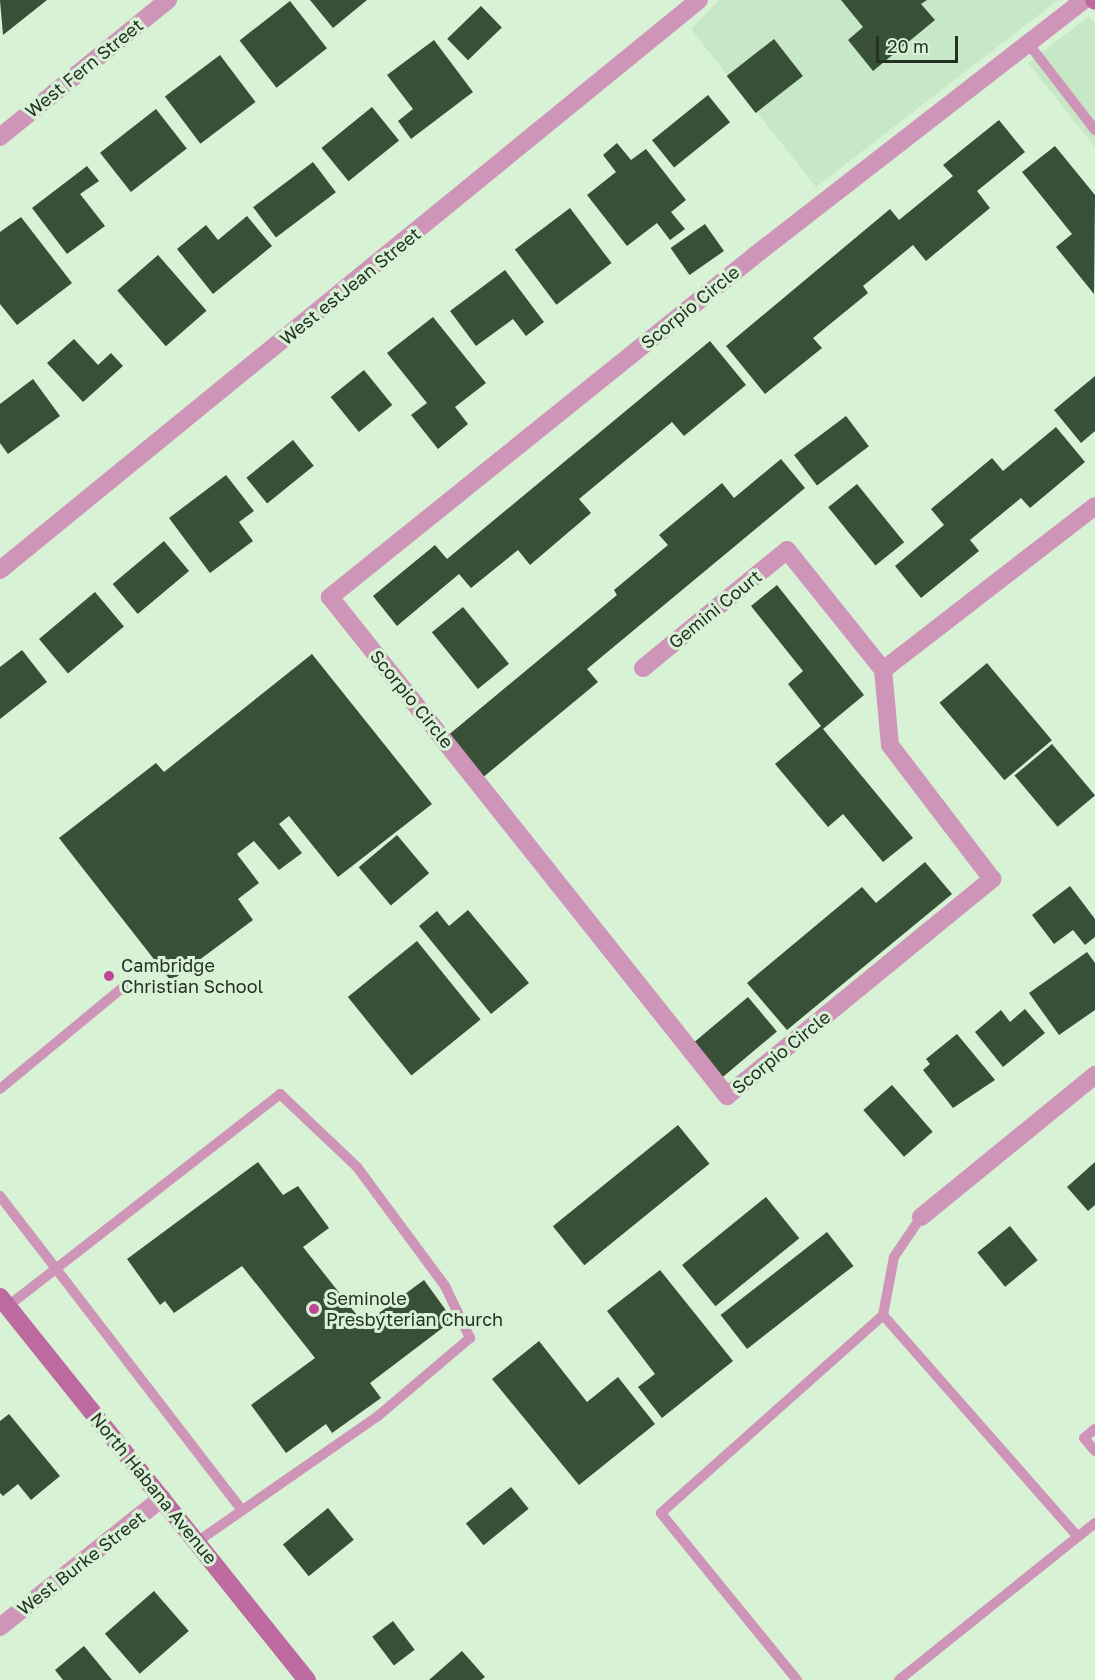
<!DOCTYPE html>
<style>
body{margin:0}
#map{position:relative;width:1095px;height:1680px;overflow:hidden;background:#d7f2d5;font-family:"Golos Text",sans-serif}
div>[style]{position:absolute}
.built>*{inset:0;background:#c7e8c6}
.building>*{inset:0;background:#384f38;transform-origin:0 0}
.lane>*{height:10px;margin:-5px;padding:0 5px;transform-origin:5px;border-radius:5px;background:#cf95b8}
.street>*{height:18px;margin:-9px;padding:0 9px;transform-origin:9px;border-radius:9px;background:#cf95b8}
.secondary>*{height:18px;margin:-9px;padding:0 9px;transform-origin:9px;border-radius:9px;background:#bd6aa0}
.dots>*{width:16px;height:16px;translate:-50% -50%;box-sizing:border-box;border:3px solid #d7f2d5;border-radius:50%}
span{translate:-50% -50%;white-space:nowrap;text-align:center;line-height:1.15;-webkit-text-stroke:6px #d7f2d5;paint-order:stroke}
.street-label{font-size:18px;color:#253025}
.poi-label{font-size:18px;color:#253025}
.left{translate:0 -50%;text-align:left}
.scale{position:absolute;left:876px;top:36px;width:82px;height:27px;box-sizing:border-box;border:3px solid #253025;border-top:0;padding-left:8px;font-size:18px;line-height:21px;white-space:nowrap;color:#253025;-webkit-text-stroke:4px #d7f2d5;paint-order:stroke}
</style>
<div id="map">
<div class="built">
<i style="clip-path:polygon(719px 0,1058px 0,816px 187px,691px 29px)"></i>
<i style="clip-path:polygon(1089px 16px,1095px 23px,1095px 147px,1028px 63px)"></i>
</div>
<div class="building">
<i style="clip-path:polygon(0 0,47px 0,3px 35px)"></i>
<i style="clip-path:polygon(310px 0,367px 0,333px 28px)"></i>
<i style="clip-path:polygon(841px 0,927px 0,921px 4px,935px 20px,873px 71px,848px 40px,863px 27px)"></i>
<i style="left:290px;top:1px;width:60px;height:64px;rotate:52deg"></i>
<i style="left:481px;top:6px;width:30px;height:47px;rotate:46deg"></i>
<i style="left:774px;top:39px;width:47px;height:60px;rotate:52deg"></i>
<i style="clip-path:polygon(434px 40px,473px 92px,411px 139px,398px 121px,413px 109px,387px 75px)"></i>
<i style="left:220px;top:55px;width:59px;height:69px;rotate:53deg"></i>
<i style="left:708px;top:95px;width:35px;height:72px;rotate:51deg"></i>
<i style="left:372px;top:107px;width:43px;height:65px;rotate:51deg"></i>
<i style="left:156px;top:109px;width:50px;height:71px;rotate:52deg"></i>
<i style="clip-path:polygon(999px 120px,1025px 152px,977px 191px,990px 208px,926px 261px,913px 245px,863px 286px,868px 293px,813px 338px,822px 348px,765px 394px,726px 346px,890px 209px,899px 220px,953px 176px,943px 165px)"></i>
<i style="clip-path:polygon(617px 143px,631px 160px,646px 149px,686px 200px,671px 212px,685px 229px,670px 240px,657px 223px,627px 246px,587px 195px,616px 172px,603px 155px)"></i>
<i style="clip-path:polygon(1055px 146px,1095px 195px,1094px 294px,1056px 247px,1072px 234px,1022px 172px)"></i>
<i style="left:313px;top:162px;width:38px;height:75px;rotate:53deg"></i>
<i style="clip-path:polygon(87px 166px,99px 181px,80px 194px,105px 226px,67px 254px,32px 208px)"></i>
<i style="left:570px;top:208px;width:69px;height:69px;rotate:53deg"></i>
<i style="clip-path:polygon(247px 216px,272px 246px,213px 294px,177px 249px,206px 225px,218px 240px)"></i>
<i style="clip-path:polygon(21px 217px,72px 283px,17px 325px,0 304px,0 232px)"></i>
<i style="left:705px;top:224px;width:33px;height:42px;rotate:55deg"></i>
<i style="left:158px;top:255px;width:74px;height:54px;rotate:49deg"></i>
<i style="clip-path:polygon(505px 270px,544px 322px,526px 336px,513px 319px,476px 346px,450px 311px)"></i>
<i style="clip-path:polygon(433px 317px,486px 383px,455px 407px,468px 424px,438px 449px,411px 415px,427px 403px,387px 353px)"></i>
<i style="clip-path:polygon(74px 339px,98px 365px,111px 353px,123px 366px,83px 402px,47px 363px)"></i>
<i style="clip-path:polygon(710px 341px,746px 385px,684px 436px,672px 422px,579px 499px,591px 513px,530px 565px,518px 550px,471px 588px,459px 574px,397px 626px,373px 596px,435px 545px,447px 559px)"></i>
<i style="left:364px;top:370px;width:45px;height:43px;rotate:51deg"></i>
<i style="clip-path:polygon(1095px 376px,1095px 431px,1081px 443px,1054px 410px)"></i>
<i style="clip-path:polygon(33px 379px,60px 416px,8px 454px,0 443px,0 404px)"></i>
<i style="left:846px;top:416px;width:38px;height:65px;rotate:53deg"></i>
<i style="clip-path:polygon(1056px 427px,1085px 462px,1030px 508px,1021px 498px,970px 540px,979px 551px,921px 598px,895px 566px,944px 525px,931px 509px,992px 458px,1003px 471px)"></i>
<i style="left:293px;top:440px;width:33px;height:60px;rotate:51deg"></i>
<i style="clip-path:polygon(781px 459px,805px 488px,587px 669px,598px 682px,481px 779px,446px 737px,617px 595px,614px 590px,668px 545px,659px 535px,722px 483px,734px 498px)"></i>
<i style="clip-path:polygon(226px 475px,254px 511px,239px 522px,253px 541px,210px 573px,169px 518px)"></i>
<i style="left:857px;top:484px;width:75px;height:37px;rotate:51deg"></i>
<i style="left:164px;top:541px;width:39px;height:67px;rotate:50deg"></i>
<i style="clip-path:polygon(777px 585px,864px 695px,823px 729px,913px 838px,883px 862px,843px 814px,828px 827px,775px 764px,821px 726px,788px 684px,803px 671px,751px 606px)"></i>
<i style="left:95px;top:592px;width:45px;height:73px;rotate:50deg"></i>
<i style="left:463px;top:607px;width:73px;height:40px;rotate:51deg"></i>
<i style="clip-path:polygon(22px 650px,47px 682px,0 719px,0 667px)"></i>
<i style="clip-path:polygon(312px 654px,432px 804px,338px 877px,289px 816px,279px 824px,302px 853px,279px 870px,254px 841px,237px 854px,259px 883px,238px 899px,253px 920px,171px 981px,59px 838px,156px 763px,164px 772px)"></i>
<i style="left:987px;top:663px;width:101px;height:62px;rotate:50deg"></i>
<i style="left:1052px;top:744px;width:67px;height:49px;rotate:50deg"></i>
<i style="left:397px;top:835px;width:50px;height:50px;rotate:50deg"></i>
<i style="clip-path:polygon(925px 862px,952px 894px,787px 1030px,747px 983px,862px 887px,876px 903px)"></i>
<i style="clip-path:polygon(1070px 886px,1095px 919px,1095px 937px,1085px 945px,1073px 930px,1054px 944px,1032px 915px)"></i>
<i style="clip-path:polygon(468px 910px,529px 983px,491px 1014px,419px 926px,437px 911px,449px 926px)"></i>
<i style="left:417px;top:941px;width:101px;height:89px;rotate:51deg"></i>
<i style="clip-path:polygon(1087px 952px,1095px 963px,1095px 1010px,1059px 1035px,1029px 993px)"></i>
<i style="left:748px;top:997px;width:45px;height:75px;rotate:50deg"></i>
<i style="clip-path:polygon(1025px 1009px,1045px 1033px,1003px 1067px,975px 1032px,1001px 1010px,1010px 1022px)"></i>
<i style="clip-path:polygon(957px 1034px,995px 1080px,953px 1108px,923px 1070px,930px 1064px,926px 1059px)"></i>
<i style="left:892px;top:1085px;width:62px;height:38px;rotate:49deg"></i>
<i style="left:678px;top:1125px;width:50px;height:161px;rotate:51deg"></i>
<i style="clip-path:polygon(258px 1162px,283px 1195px,298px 1186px,329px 1228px,303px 1247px,364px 1324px,424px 1280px,453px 1320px,370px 1383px,381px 1398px,332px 1433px,326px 1424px,286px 1453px,251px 1405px,315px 1358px,242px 1266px,174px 1313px,165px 1301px,160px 1305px,127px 1259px)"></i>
<i style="clip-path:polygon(1095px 1162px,1095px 1205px,1088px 1211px,1067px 1187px)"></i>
<i style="left:766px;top:1197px;width:53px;height:108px;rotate:51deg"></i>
<i style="left:1010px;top:1226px;width:44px;height:42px;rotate:51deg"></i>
<i style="left:827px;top:1232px;width:43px;height:135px;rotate:52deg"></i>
<i style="clip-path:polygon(660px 1270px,733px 1361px,662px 1418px,638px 1387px,655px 1374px,607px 1311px)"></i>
<i style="clip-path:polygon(539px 1341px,587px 1402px,618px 1377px,655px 1424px,579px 1485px,492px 1379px)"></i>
<i style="clip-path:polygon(9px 1414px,60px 1476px,31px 1500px,18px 1484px,3px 1496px,0 1493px,0 1421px)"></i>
<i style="left:511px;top:1487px;width:28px;height:58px;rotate:51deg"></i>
<i style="left:328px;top:1508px;width:41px;height:58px;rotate:51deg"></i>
<i style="left:154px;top:1591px;width:53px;height:65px;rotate:49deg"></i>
<i style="left:393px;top:1621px;width:36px;height:26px;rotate:53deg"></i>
<i style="clip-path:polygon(84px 1646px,112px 1680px,63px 1680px,55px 1670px)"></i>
<i style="clip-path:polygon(462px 1651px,485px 1677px,481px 1680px,429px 1680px)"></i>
</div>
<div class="lane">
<i style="left:1028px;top:43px;width:110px;rotate:52.4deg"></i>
<i style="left:0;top:1089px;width:165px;rotate:-39.6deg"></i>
<i style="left:0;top:1196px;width:394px;rotate:52.4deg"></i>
<i style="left:8px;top:1306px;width:345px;rotate:-37.9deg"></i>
<i style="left:280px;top:1094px;width:106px;rotate:43.5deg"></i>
<i style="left:357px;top:1167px;width:148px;rotate:53.5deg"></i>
<i style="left:445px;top:1286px;width:58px;rotate:64.3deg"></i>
<i style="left:470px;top:1338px;width:121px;rotate:139.7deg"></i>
<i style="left:378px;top:1416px;width:221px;rotate:145.2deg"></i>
<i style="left:883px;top:1315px;width:59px;rotate:-79.3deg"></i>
<i style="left:894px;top:1257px;width:48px;rotate:-56deg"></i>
<i style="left:1095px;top:1429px;width:14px;rotate:141deg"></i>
<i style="left:1084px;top:1438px;width:17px;rotate:50deg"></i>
<i style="left:797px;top:1680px;width:215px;rotate:-129.2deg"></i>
<i style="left:661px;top:1513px;width:297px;rotate:-41.7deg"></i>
<i style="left:883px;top:1315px;width:295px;rotate:48.7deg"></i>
<i style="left:899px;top:1680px;width:251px;rotate:-38.7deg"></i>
</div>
<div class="street">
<i style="left:1084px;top:0;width:419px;rotate:142.2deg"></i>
<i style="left:753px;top:257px;width:543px;rotate:141.21deg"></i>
<i style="left:330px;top:597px;width:638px;rotate:51.49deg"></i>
<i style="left:727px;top:1096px;width:343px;rotate:-39.3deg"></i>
<i style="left:992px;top:879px;width:168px;rotate:-127.3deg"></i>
<i style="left:890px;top:745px;width:75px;rotate:-95.3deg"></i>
<i style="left:883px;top:670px;width:268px;rotate:-37.7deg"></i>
<i style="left:0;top:137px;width:217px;rotate:-39.2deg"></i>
<i style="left:0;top:570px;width:902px;rotate:-39.2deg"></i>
<i style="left:643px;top:668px;width:186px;rotate:-39.3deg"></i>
<i style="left:787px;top:550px;width:154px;rotate:51.3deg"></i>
<i style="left:921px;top:1217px;width:225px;rotate:-39.2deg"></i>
<i style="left:0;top:1627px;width:207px;rotate:-38.5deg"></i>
</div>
<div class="secondary">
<i style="left:1094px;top:0;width:1px;rotate:45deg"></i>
<i style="left:0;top:1297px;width:491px;rotate:51.3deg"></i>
</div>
<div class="dots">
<i style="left:109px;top:976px;background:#be4598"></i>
<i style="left:314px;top:1309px;background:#be4598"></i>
</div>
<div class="street-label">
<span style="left:84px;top:68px;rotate:-39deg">West Fern Street</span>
<span style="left:350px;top:286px;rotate:-39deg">West estJean Street</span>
<span style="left:690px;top:307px;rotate:-39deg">Scorpio Circle</span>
<span style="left:715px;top:609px;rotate:-39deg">Gemini Court</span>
<span style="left:412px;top:699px;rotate:51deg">Scorpio Circle</span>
<span style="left:781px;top:1052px;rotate:-39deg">Scorpio Circle</span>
<span style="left:154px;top:1488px;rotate:51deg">North Habana Avenue</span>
<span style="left:81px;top:1563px;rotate:-38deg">West Burke Street</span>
</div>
<div class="poi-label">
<span class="left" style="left:121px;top:976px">Cambridge<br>Christian School</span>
<span class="left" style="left:326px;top:1309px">Seminole<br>Presbyterian Church</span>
</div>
<div class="scale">20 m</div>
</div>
